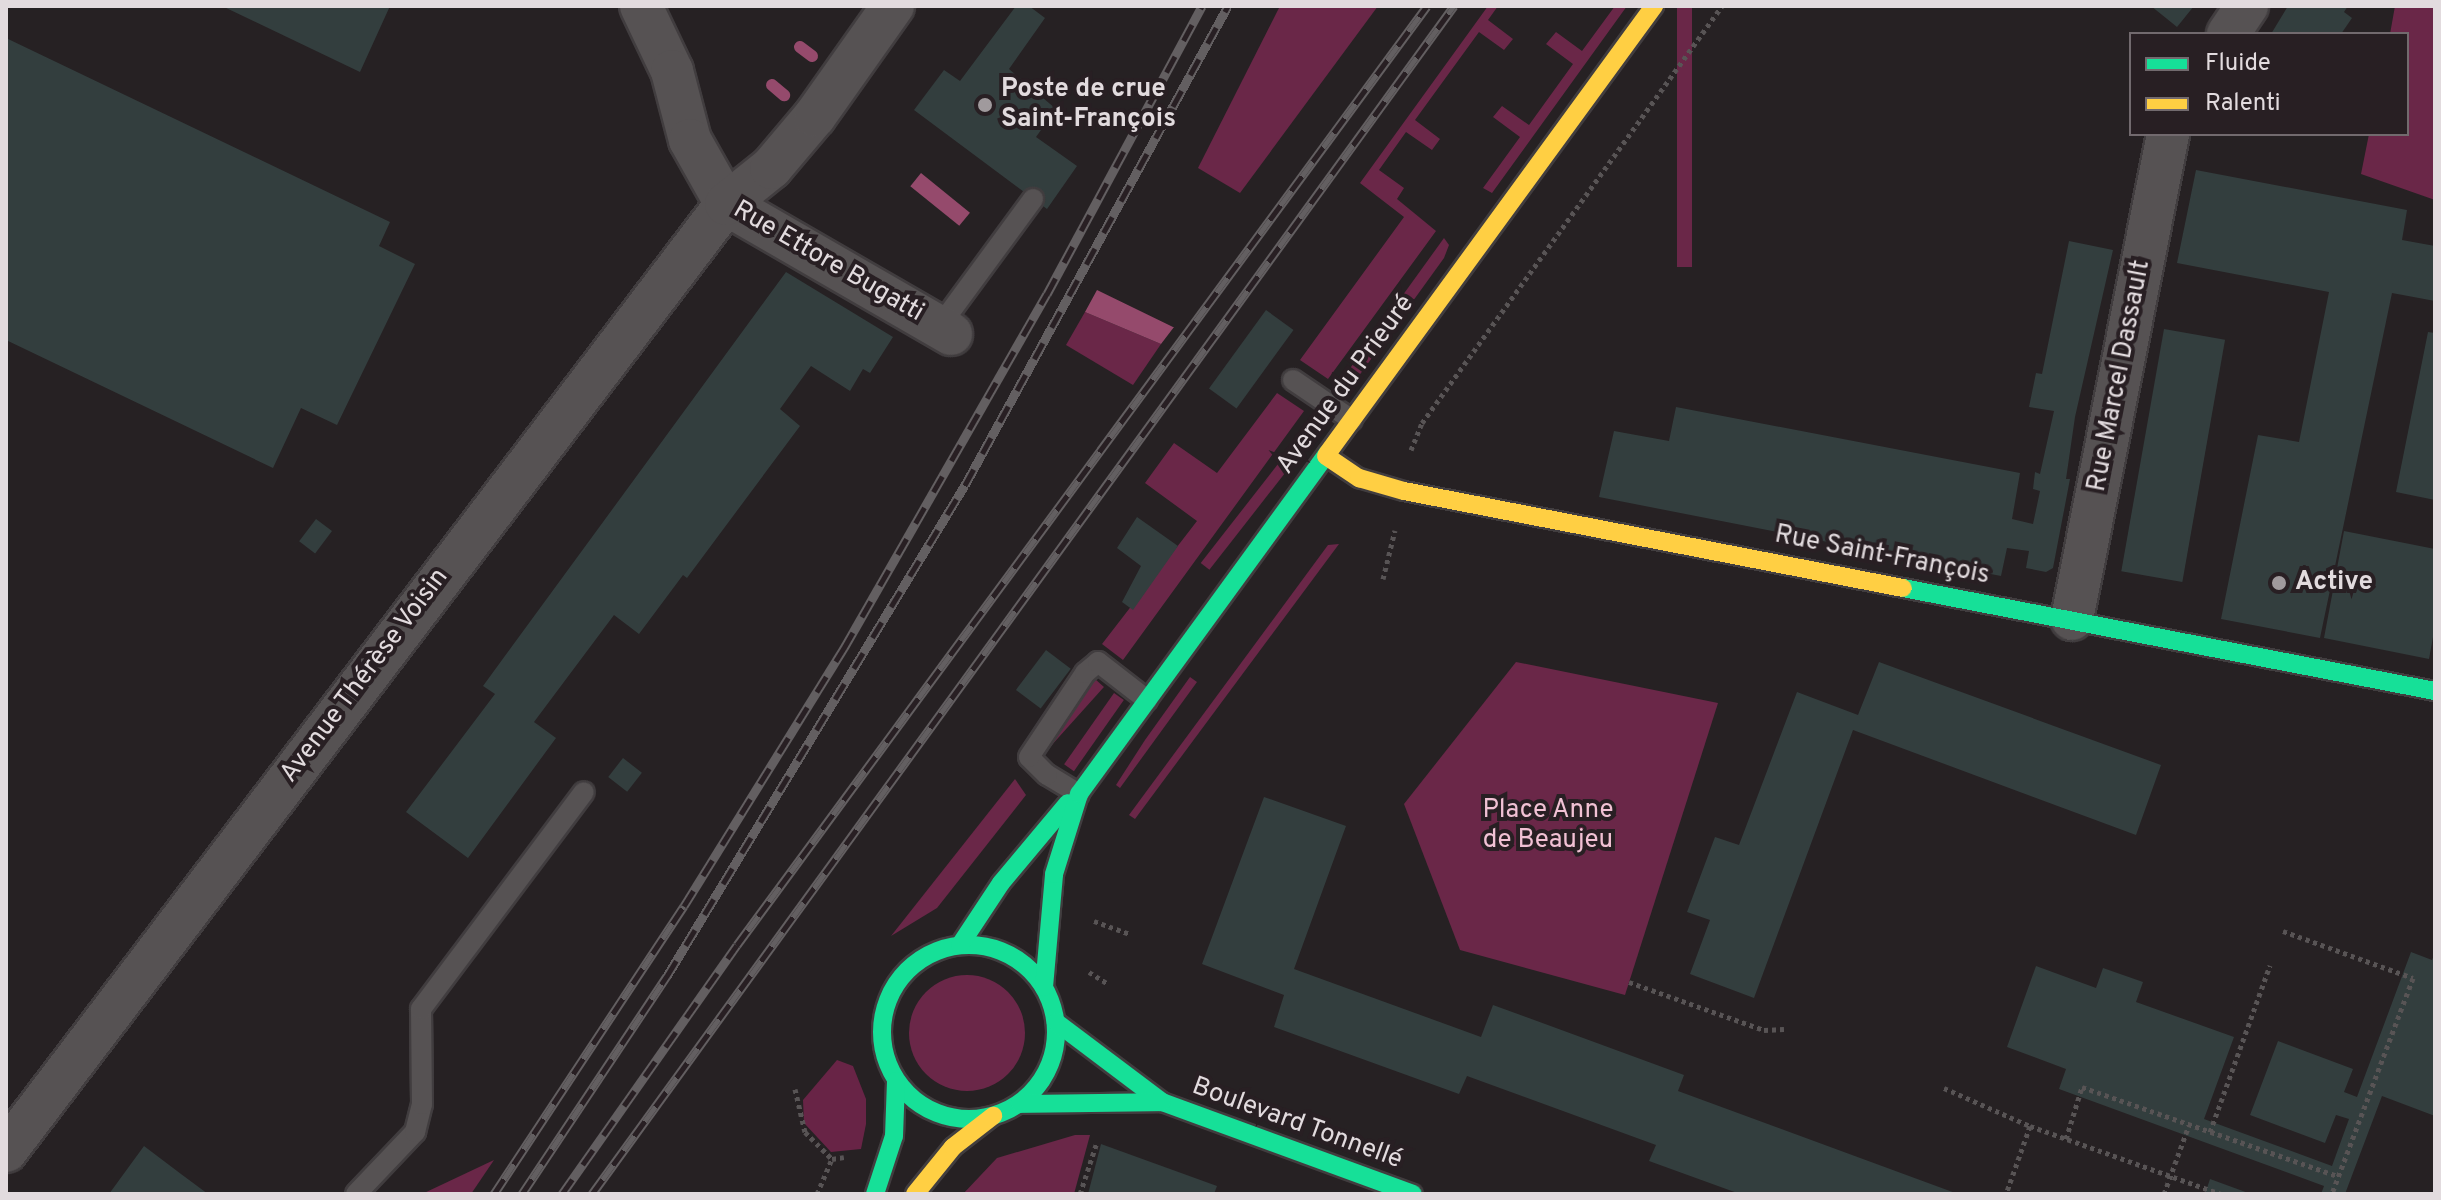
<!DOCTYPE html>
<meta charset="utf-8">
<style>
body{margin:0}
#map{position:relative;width:2441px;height:1200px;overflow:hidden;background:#262123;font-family:Overpass,sans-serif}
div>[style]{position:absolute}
.green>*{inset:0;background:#6a2748;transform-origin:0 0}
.round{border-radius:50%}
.forest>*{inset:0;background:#682446}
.water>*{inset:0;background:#954a6c;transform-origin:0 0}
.stream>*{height:12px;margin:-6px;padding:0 6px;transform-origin:6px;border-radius:6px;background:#954a6c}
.building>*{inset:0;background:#333e3e;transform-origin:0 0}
.path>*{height:5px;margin-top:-2.5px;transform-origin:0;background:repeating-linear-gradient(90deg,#585455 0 4px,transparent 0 8px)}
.roads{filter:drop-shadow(2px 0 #413d3f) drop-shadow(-2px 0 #413d3f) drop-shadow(0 2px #413d3f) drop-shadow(0 -2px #413d3f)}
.lane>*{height:20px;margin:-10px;padding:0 10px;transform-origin:10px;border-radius:10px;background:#565253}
.street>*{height:42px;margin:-21px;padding:0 21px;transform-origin:21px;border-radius:21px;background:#565253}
.fast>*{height:18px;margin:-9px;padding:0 9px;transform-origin:9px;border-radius:9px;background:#16e098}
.fast>.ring{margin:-9px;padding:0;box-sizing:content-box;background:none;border:18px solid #16e098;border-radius:50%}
.slow>*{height:18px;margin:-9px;padding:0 9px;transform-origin:9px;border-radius:9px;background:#ffcf43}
.rail>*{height:9px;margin-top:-4.5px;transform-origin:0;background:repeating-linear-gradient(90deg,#281f23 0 18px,#635f61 0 36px);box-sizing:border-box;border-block:2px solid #635f61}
.dots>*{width:22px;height:22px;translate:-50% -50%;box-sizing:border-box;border:4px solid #281f23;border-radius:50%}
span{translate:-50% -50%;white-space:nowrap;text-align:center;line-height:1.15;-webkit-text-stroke:8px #281f23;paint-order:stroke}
.poi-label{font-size:26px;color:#e2dbde;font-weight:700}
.left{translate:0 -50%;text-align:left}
.street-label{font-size:26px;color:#e2dbde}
.park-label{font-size:26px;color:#f1c1d4}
.frame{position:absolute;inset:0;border:8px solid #e2dbde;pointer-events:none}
.legend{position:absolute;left:2129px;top:32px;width:280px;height:104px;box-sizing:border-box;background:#281f23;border:2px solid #726a6e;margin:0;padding:10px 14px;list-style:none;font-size:24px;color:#e2dbde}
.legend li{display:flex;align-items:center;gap:16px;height:40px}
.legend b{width:40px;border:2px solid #726a6e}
</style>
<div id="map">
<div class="green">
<i style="clip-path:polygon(1280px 6px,1378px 6px,1240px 193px,1198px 168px)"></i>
<i style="clip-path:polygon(1488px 6px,1498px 6px,1488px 20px,1513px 39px,1504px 50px,1479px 32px,1415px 120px,1440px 139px,1432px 150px,1406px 132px,1379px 170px,1404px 188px,1397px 199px,1436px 231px,1328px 379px,1300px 360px,1404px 217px,1360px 183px)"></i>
<i style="clip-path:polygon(1615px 6px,1627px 6px,1492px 193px,1483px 188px,1520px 137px,1493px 117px,1502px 106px,1529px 125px,1573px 64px,1546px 44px,1556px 32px,1582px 51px)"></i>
<i style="left:1677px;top:6px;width:15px;height:261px"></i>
<i style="clip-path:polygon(2395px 6px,2435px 6px,2435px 200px,2361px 174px,2369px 134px,2407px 134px,2407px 34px,2390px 34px)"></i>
<i style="clip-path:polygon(1444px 238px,1449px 245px,1444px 258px,1348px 391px,1338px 385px)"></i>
<i style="clip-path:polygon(1085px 312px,1161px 344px,1133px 385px,1066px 345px)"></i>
<i style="clip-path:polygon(1277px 393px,1304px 411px,1123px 660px,1102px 644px,1197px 521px,1145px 483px,1174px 443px,1217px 473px)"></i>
<i style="left:1314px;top:418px;width:11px;height:184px;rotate:38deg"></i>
<i style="clip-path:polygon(1339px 544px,1135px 819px,1129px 815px,1328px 545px)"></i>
<i style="clip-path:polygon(1516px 662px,1718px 703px,1625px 995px,1460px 950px,1404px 804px)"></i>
<i style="clip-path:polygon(1190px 677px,1197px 682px,1120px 788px,1116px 785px,1145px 740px)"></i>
<i style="left:1095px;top:679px;width:12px;height:87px;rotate:42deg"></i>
<i style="left:1114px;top:693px;width:12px;height:87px;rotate:35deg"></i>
<i style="clip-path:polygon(1015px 779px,1026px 795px,937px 908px,891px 936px)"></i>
<i class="round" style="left:909px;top:975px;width:116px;height:116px"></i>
<i style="clip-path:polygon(1075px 1135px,1090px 1135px,1074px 1194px,963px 1194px,997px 1158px)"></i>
<i style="clip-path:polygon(494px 1160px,471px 1194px,422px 1194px)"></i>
</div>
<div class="forest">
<i style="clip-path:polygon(837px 1060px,853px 1066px,866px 1099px,866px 1124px,861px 1149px,831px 1152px,804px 1123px,803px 1100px)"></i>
</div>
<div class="water">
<i style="left:921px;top:173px;width:63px;height:17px;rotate:39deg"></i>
<i style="clip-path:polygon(1097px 290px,1173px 327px,1174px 327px,1161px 344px,1085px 312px)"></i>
</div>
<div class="stream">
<i style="left:800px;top:47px;width:15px;rotate:37deg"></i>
<i style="left:772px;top:85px;width:16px;rotate:40deg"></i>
</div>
<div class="building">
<i style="clip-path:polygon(222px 6px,390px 6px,360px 72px)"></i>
<i style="clip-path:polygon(1016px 6px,1029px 6px,1045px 18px,1009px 69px,1056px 109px,1036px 137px,1077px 166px,1047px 209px,914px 110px,944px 70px,960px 81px)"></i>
<i style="clip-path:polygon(2151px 6px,2194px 6px,2177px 27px)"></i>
<i style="clip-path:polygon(2288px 6px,2348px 6px,2344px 12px,2352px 18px,2341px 34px,2271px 34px)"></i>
<i style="clip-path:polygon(6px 38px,390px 222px,379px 246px,415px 264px,337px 425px,301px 408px,273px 468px,6px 340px)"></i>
<i style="clip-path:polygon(2196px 170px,2407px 210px,2402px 240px,2435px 246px,2435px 301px,2392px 293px,2320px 638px,2221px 619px,2258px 435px,2299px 442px,2329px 292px,2177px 263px)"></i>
<i style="clip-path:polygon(2069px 241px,2113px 250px,2075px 417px,2066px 479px,2070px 479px,2053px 568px,2046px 572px,2026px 568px,2029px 551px,2007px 548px,2001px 576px,1599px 497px,1614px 431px,1669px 441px,1676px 407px,2020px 473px,2012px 519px,2033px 524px,2040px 491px,2033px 489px,2035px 472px,2040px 474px,2054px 411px,2029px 407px,2036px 373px,2042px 374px)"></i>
<i style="clip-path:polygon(786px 272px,893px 337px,870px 373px,863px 369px,850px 391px,811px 366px,780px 409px,800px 426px,687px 578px,683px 575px,639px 634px,614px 615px,534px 722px,556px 738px,468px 858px,406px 812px,495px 694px,483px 686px)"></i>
<i style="left:1266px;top:310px;width:34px;height:97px;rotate:36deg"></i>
<i style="left:2164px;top:329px;width:62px;height:246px;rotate:10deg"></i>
<i style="clip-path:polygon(2428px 332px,2435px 333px,2435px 500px,2396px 492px)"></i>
<i style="clip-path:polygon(1137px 517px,1178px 546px,1133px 610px,1122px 602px,1141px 566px,1117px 548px)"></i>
<i style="left:316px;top:519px;width:20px;height:28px;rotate:37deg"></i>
<i style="clip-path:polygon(2344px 531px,2435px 549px,2435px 626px,2429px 659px,2324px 638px)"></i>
<i style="left:1046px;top:650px;width:31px;height:50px;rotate:37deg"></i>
<i style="clip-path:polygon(1879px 662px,2161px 765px,2136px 835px,1853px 730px,1754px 998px,1690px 974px,1710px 920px,1687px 912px,1715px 837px,1739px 845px,1797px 692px,1858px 715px)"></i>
<i style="left:623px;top:758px;width:24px;height:24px;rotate:38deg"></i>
<i style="clip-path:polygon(1264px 797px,1346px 826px,1294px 969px,1481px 1037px,1493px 1005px,1684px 1075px,1678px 1091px,1958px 1194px,1740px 1194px,1649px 1161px,1656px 1145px,1467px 1076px,1459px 1094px,1274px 1027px,1284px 995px,1202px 964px)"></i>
<i style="clip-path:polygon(2411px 952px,2432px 960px,2435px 953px,2435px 1116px,2382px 1096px,2345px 1194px,2321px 1194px,2324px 1186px,2059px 1089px,2066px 1069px,2007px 1047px,2036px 966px,2096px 988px,2103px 968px,2143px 982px,2136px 1002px,2234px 1037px,2204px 1119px,2332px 1166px,2349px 1119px,2336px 1115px,2325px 1143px,2250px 1115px,2278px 1041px,2353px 1069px,2344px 1092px,2357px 1097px)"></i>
<i style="clip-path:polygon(1101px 1144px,1217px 1186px,1214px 1194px,1088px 1194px)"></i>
<i style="clip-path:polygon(144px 1146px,181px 1174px,208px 1194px,109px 1194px)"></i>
<i style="clip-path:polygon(2210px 1179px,2251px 1194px,2205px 1194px)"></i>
</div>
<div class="path">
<i style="left:1411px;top:450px;width:29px;rotate:-68deg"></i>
<i style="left:1422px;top:423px;width:514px;rotate:-54.27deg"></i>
<i style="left:1383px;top:579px;width:50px;rotate:-76.2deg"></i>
<i style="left:1094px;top:921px;width:37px;rotate:20deg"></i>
<i style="left:2283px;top:931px;width:138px;rotate:19.9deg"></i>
<i style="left:2413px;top:978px;width:231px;rotate:110.6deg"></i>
<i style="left:1089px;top:972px;width:22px;rotate:32deg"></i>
<i style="left:1629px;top:982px;width:143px;rotate:19.6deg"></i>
<i style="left:1764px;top:1030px;width:20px;rotate:-3deg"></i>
<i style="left:1944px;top:1088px;width:94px;rotate:23.8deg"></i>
<i style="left:2030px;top:1126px;width:72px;rotate:109.4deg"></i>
<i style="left:795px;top:1089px;width:44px;rotate:76.9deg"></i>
<i style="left:805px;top:1132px;width:38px;rotate:45deg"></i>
<i style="left:832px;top:1159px;width:12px;rotate:-9deg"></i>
<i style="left:2030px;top:1126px;width:203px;rotate:19.6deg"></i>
<i style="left:2210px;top:1132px;width:177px;rotate:-70.2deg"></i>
<i style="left:2066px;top:1139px;width:54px;rotate:-72.9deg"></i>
<i style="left:2082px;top:1087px;width:271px;rotate:19.2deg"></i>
<i style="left:817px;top:1194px;width:38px;rotate:-67deg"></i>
<i style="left:1080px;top:1194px;width:52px;rotate:-71.9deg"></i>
<i style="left:2164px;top:1194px;width:73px;rotate:-70.1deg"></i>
</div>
<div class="roads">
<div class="lane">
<i style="left:939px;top:327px;width:159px;rotate:-53.7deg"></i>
<i style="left:1293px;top:380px;width:71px;rotate:34.1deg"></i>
<i style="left:1079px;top:794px;width:37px;rotate:-149deg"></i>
<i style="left:1047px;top:775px;width:25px;rotate:-135deg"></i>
<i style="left:1029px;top:757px;width:101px;rotate:-56.3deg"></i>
<i style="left:1085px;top:673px;width:17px;rotate:-40deg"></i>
<i style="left:1098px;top:662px;width:62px;rotate:37.8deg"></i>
<i style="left:356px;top:1194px;width:86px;rotate:-46.4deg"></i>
<i style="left:415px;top:1132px;width:29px;rotate:-76deg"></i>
<i style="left:422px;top:1104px;width:95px;rotate:-90.6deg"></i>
<i style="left:421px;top:1009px;width:271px;rotate:-53.1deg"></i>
</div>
<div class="street">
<i style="left:641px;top:6px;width:72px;rotate:64.5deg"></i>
<i style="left:672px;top:71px;width:71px;rotate:75.4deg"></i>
<i style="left:690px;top:140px;width:73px;rotate:60.6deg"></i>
<i style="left:726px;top:204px;width:260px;rotate:30deg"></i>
<i style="left:2228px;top:34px;width:34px;rotate:-56deg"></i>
<i style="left:2072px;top:619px;width:494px;rotate:-78.8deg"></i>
<i style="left:6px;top:1151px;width:1190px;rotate:-52.75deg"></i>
<i style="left:726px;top:204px;width:58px;rotate:-38.7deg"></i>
<i style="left:771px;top:168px;width:68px;rotate:-49.8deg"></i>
<i style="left:815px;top:116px;width:135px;rotate:-54.7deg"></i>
</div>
<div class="fast">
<i style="left:1903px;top:588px;width:542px;rotate:10.96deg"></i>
<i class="ring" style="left:882px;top:945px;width:156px;height:156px"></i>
<i style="left:960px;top:945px;width:74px;rotate:-56.5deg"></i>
<i style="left:1001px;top:883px;width:104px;rotate:-50.1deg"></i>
<i style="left:1044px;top:987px;width:113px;rotate:-84.9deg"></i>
<i style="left:1054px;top:874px;width:84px;rotate:-72.6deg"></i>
<i style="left:1079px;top:794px;width:421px;rotate:-53.9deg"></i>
<i style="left:1056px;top:1022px;width:133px;rotate:37deg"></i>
<i style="left:1162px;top:1102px;width:267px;rotate:20.1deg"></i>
<i style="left:1020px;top:1104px;width:142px;rotate:-0.8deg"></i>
<i style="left:875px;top:1194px;width:61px;rotate:-71.9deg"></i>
<i style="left:894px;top:1136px;width:55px;rotate:-87.9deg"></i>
</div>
<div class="slow">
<i style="left:1327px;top:454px;width:555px;rotate:-53.87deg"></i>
<i style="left:1326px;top:456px;width:40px;rotate:34deg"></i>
<i style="left:1359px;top:478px;width:47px;rotate:16.1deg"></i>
<i style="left:1404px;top:491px;width:508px;rotate:11deg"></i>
<i style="left:915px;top:1194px;width:60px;rotate:-51deg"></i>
<i style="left:953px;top:1147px;width:51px;rotate:-37.8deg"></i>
</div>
</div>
<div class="rail">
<i style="left:494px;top:1194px;width:345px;rotate:-56.6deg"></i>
<i style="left:684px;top:906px;width:304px;rotate:-58.2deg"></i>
<i style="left:844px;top:648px;width:408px;rotate:-60.2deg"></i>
<i style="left:1047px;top:294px;width:327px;rotate:-61.7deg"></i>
<i style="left:522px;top:1194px;width:262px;rotate:-56.4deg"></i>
<i style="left:667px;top:976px;width:574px;rotate:-58.75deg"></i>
<i style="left:965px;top:485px;width:546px;rotate:-61.23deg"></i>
<i style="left:562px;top:1194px;width:304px;rotate:-54.9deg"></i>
<i style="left:737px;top:945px;width:1165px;rotate:-53.69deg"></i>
<i style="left:592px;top:1194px;width:1468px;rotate:-54.04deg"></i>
</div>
<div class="dots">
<i style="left:985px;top:105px;background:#a09a9d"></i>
<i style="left:2279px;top:583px;background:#a09a9d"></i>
</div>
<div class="poi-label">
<span class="left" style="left:1001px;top:105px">Poste de crue<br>Saint-François</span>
<span class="left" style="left:2295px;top:583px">Active</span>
</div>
<div class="street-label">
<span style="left:828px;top:262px;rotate:30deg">Rue Ettore Bugatti</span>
<span style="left:2120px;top:376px;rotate:-79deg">Rue Marcel Dassault</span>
<span style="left:1346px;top:385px;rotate:-54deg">Avenue du Prieuré</span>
<span style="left:1882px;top:556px;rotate:11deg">Rue Saint-François</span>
<span style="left:365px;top:676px;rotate:-53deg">Avenue Thérèse Voisin</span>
<span style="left:1297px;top:1124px;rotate:20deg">Boulevard Tonnellé</span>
</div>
<div class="park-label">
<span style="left:1548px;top:826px">Place Anne<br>de Beaujeu</span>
</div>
<div class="frame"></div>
<ul class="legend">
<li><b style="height:10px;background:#16e098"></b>Fluide</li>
<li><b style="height:10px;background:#ffcf43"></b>Ralenti</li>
</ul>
</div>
